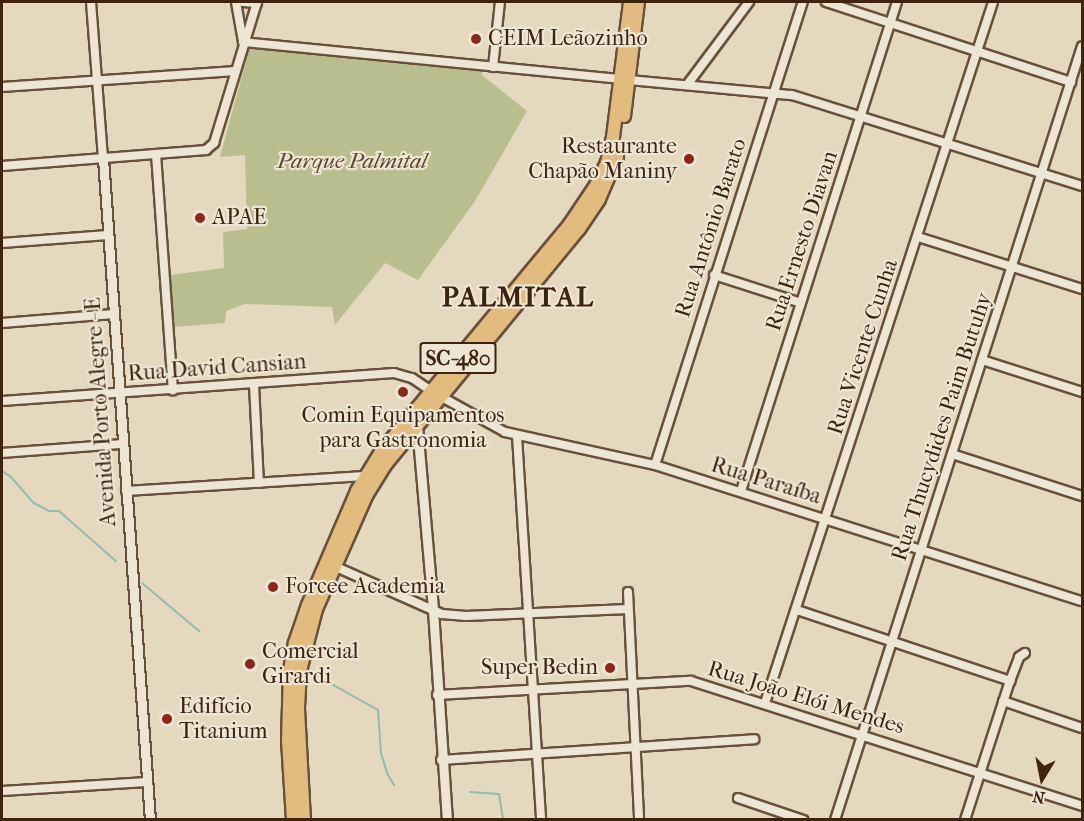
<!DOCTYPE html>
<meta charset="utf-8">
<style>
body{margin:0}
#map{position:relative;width:1084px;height:821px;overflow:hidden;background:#e4d9be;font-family:"IM FELL French Canon",serif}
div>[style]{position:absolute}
.green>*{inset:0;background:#b9be8e}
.stream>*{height:2px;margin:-1px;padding:0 1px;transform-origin:1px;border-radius:1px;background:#95baae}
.roads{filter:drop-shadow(2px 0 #68503a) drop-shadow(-2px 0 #68503a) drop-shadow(0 2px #68503a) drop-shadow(0 -2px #68503a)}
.minor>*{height:8px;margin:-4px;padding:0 4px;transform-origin:4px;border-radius:4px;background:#ede6d5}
.tertiary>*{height:9px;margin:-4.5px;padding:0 4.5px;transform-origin:4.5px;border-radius:4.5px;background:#ede6d5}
.primary>*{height:12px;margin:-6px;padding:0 6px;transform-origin:6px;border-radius:6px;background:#e2bc7f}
.dots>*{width:16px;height:16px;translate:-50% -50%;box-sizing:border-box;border:3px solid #ede6d5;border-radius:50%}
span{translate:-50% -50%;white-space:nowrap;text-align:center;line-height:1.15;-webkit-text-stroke:4.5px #ede6d5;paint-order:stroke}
.shield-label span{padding:2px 4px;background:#ede6d5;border:2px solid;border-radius:4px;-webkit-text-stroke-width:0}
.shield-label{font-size:21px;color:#3e230e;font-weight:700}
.poi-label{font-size:22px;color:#3e230e}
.left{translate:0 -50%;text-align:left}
.right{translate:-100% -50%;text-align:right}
.park-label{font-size:22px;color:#5d4a2e;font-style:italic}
.street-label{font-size:22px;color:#3e230e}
.district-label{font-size:28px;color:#3e230e;font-weight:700;letter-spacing:1.5px}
.frame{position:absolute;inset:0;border:3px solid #3e230e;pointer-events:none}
.north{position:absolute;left:1012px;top:749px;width:60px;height:60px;-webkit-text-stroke:4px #ede6d5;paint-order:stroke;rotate:190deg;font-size:16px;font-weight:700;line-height:24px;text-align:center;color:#3e230e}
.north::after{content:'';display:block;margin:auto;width:21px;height:27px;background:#3e230e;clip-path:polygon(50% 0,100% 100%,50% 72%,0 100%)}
</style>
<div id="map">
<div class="green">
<i style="clip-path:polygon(250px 46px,482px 69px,482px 75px,527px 111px,475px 201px,418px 280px,385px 263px,335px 325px,332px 307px,245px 304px,226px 311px,225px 323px,172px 327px,170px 275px,224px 268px,223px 232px,247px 229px,245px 155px,220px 157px)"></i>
</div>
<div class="stream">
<i style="left:2px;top:471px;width:11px;rotate:34deg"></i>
<i style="left:11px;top:477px;width:35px;rotate:49deg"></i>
<i style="left:34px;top:503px;width:17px;rotate:28deg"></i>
<i style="left:49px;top:511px;width:10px"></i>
<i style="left:59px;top:511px;width:76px;rotate:41.3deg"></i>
<i style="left:142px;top:583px;width:75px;rotate:40.1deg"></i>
<i style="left:310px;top:672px;width:78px;rotate:29.2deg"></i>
<i style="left:378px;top:710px;width:43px;rotate:86deg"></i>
<i style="left:381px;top:753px;width:21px;rotate:73deg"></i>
<i style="left:387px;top:773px;width:14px;rotate:60deg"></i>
<i style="left:470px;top:792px;width:29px;rotate:4deg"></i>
<i style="left:499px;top:794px;width:26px;rotate:81deg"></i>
</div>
<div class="roads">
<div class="minor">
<i style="left:91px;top:2px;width:156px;rotate:85.6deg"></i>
<i style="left:236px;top:2px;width:40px;rotate:80deg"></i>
<i style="left:243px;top:2px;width:14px;rotate:4deg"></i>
<i style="left:826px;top:2px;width:258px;rotate:18.1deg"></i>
<i style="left:243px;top:42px;width:379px;rotate:5.6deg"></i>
<i style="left:493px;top:67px;width:65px;rotate:-83.9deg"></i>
<i style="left:629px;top:80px;width:164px;rotate:5.3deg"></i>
<i style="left:792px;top:95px;width:304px;rotate:17.4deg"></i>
<i style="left:687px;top:85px;width:104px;rotate:-53.2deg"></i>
<i style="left:2px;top:87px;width:234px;rotate:-3.9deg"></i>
<i style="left:156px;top:154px;width:237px;rotate:85.9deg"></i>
<i style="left:2px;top:166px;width:205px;rotate:-4.5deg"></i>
<i style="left:206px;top:150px;width:11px;rotate:-41deg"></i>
<i style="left:214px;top:143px;width:147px;rotate:-73deg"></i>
<i style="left:918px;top:237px;width:172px;rotate:17.6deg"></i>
<i style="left:2px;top:243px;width:106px;rotate:-4.3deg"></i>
<i style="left:714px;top:275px;width:91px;rotate:17.8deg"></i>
<i style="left:2px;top:323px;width:112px;rotate:-4.6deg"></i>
<i style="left:982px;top:360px;width:105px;rotate:17.7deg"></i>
<i style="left:254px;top:385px;width:98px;rotate:87.1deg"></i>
<i style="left:440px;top:396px;width:74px;rotate:29deg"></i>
<i style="left:505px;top:432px;width:154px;rotate:12.4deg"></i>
<i style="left:655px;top:465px;width:448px;rotate:17.7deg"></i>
<i style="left:2px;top:401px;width:393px;rotate:-4.1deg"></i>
<i style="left:394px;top:373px;width:19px;rotate:16deg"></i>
<i style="left:412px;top:378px;width:23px;rotate:34deg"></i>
<i style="left:517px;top:436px;width:385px;rotate:86.4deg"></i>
<i style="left:2px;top:453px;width:121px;rotate:-4.3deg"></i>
<i style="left:952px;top:454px;width:137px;rotate:17.9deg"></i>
<i style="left:655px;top:465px;width:486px;rotate:-72.3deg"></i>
<i style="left:126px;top:491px;width:239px;rotate:-3.6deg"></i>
<i style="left:741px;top:491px;width:513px;rotate:-72.31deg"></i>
<i style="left:334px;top:566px;width:118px;rotate:24deg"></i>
<i style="left:442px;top:614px;width:24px;rotate:5deg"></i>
<i style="left:466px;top:616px;width:162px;rotate:-2.5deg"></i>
<i style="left:628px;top:592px;width:228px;rotate:87.2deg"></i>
<i style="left:797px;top:610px;width:225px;rotate:18.4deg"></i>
<i style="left:437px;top:695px;width:254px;rotate:-3.2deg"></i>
<i style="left:691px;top:681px;width:410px;rotate:17.7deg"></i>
<i style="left:1003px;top:701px;width:83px;rotate:18.9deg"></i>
<i style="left:765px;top:703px;width:737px;rotate:-71.98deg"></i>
<i style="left:441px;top:760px;width:314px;rotate:-3.8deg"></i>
<i style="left:2px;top:791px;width:145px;rotate:-3.6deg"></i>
<i style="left:738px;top:798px;width:69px;rotate:18.7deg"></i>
<i style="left:835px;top:820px;width:812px;rotate:-72.3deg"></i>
<i style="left:965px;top:820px;width:146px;rotate:-72.1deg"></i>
<i style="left:1010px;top:681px;width:26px;rotate:-69deg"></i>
<i style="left:1019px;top:657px;width:7px;rotate:-34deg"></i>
</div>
<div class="tertiary">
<i style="left:103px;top:158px;width:664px;rotate:85.94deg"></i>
<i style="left:417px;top:426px;width:185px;rotate:85deg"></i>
<i style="left:433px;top:610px;width:210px;rotate:86.2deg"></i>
</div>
<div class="primary">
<i style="left:624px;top:116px;width:115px;rotate:-83deg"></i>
<i style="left:293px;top:820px;width:79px;rotate:-93.6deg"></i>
<i style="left:288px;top:741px;width:71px;rotate:-88.4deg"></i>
<i style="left:290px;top:670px;width:27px;rotate:-80deg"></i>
<i style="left:295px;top:643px;width:40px;rotate:-71.1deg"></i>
<i style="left:308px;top:605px;width:124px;rotate:-66.7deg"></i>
<i style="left:357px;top:491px;width:46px;rotate:-58.4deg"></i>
<i style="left:381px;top:452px;width:296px;rotate:-50.3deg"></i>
<i style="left:570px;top:224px;width:48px;rotate:-56deg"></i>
<i style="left:597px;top:184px;width:23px;rotate:-65deg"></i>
<i style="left:607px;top:163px;width:27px;rotate:-77deg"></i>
<i style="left:613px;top:137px;width:136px;rotate:-82.8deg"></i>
<i style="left:304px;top:820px;width:112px;rotate:-93.1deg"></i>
<i style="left:298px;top:708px;width:37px;rotate:-87deg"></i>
<i style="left:300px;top:671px;width:64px;rotate:-75.5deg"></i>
<i style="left:316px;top:609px;width:126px;rotate:-66.1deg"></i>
<i style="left:367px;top:494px;width:34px;rotate:-58deg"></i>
<i style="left:385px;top:465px;width:306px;rotate:-50.6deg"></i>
<i style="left:579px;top:229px;width:36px;rotate:-56deg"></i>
<i style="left:599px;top:199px;width:46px;rotate:-66.8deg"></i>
</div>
</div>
<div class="dots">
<i style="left:476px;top:39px;background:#8f2418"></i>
<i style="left:689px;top:159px;background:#8f2418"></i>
<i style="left:200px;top:218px;background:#8f2418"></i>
<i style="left:403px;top:392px;background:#8f2418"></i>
<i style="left:273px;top:587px;background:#8f2418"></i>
<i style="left:250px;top:664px;background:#8f2418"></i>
<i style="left:610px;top:668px;background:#8f2418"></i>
<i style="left:167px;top:719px;background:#8f2418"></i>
</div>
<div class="shield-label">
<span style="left:458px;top:358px">SC-480</span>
</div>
<div class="poi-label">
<span class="left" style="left:488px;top:39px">CEIM Leãozinho</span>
<span class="right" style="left:677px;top:159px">Restaurante<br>Chapão Maniny</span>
<span class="left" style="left:212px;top:218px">APAE</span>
<span style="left:403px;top:428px">Comin Equipamentos<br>para Gastronomia</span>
<span class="left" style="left:285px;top:587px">Forcee Academia</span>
<span class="left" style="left:262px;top:664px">Comercial<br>Girardi</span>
<span class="right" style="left:598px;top:668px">Super Bedin</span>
<span class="left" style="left:179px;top:719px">Edifício<br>Titanium</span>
</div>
<div class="park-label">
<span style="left:352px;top:162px">Parque Palmital</span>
</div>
<div class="street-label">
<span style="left:711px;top:228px;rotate:-72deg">Rua Antônio Barato</span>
<span style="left:802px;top:241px;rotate:-72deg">Rua Ernesto Diavan</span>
<span style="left:863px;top:347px;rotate:-72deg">Rua Vicente Cunha</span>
<span style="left:217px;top:368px;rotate:-4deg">Rua David Cansian</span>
<span style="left:101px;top:412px;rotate:-94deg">Avenida Porto Alegre - E</span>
<span style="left:942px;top:427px;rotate:-72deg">Rua Thucydides Paim Butuhy</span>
<span style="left:766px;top:481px;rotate:17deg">Rua Paraíba</span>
<span style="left:806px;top:698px;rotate:17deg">Rua João Elói Mendes</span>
</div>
<div class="district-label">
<span style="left:518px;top:297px">PALMITAL</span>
</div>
<div class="frame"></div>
<div class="north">N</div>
</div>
